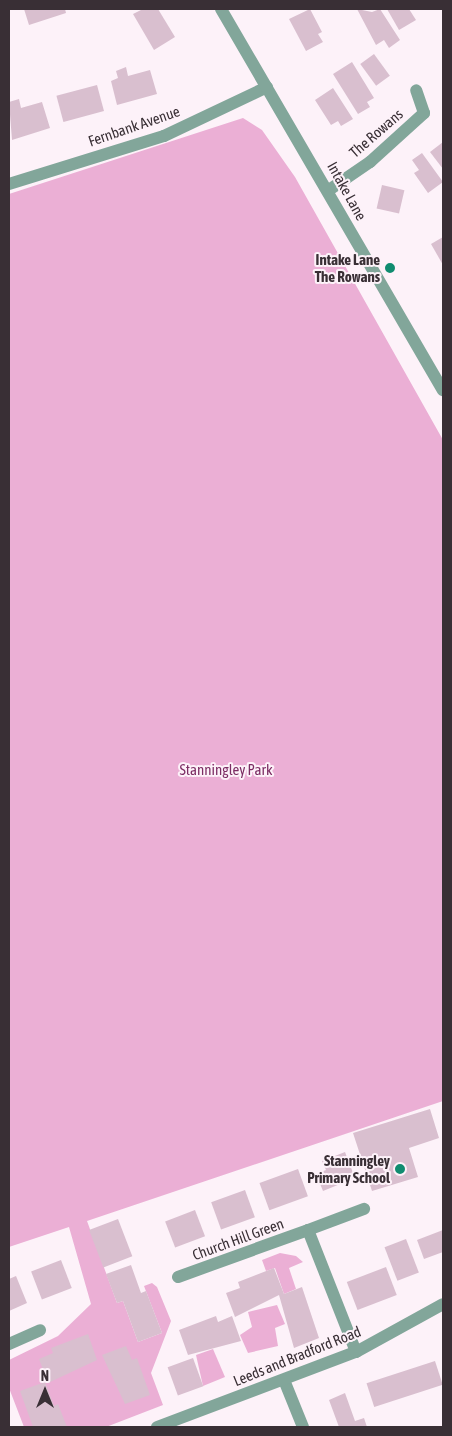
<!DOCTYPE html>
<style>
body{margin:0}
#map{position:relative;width:452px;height:1436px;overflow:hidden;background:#fdf2f9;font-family:"Asap Condensed",sans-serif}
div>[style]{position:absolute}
.green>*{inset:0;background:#ebafd5}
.building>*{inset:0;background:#d9bfcf;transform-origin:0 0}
.minor>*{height:12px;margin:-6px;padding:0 6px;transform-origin:6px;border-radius:6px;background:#82a69a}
.tertiary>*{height:12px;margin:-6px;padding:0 6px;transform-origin:6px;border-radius:6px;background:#82a69a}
.dots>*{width:14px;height:14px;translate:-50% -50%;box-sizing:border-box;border:2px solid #fdf2f9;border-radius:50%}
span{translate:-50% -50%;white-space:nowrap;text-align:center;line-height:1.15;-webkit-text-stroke:4px #fdf2f9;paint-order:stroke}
.street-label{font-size:15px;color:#392f35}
.poi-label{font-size:15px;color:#392f35;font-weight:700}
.right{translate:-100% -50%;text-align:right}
.park-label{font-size:15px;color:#7c2d64}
.frame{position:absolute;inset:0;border:10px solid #392f35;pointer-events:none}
.north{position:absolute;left:20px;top:1366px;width:50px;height:50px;-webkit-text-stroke:4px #fdf2f9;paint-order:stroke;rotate:0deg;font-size:14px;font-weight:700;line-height:20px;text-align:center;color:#392f35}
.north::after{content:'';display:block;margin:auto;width:18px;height:22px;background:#392f35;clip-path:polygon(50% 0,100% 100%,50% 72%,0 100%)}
</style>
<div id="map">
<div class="green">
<i style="clip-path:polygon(243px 118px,262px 130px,295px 177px,443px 440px,443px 1101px,87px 1221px,117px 1303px,123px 1301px,138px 1342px,162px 1333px,144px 1286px,152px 1283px,157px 1287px,171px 1321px,151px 1373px,163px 1405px,106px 1427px,24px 1427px,9px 1388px,9px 1360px,58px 1336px,91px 1304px,69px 1227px,9px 1247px,9px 194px)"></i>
<i style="clip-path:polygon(280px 1253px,296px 1256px,303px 1262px,289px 1268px,296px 1289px,284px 1294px,275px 1268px,266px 1271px,262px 1260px)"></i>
<i style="clip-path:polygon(277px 1305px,285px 1324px,275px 1328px,278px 1346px,248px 1353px,240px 1335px,252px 1327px,248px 1312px)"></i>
<i style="clip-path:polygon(213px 1349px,225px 1377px,203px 1386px,196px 1355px)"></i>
</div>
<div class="building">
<i style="clip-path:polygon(24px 9px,65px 9px,66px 13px,29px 25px)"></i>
<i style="clip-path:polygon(143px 9px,158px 9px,175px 37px,154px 50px,133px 14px)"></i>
<i style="clip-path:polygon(310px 9px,322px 32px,318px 34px,323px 42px,306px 51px,289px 19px)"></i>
<i style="clip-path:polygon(357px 9px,372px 12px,380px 9px,400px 40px,389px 48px,384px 40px,376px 45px)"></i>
<i style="clip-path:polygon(387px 9px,409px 9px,416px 20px,399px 30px)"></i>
<i style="left:374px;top:54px;width:27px;height:17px;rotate:54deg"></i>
<i style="clip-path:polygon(352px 62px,374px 98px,367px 102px,370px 107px,358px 114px,333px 74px)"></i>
<i style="clip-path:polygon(126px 67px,128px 76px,150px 70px,157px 94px,117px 105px,111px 81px,118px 78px,116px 71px)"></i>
<i style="left:97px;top:85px;width:27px;height:42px;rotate:75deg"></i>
<i style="clip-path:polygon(333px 88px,353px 119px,341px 126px,338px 121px,331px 125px,315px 100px)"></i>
<i style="clip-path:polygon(19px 99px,21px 108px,42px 102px,50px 128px,12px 140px,9px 102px)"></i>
<i style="clip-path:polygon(443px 142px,443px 169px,430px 152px)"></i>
<i style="clip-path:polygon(422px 153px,443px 182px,428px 193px,414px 173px,419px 170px,412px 160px)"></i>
<i style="left:382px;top:185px;width:23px;height:24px;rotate:13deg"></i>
<i style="clip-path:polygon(443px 237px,443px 265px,431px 244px)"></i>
<i style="clip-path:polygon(430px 1109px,439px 1138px,409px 1148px,418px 1177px,372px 1191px,353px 1133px)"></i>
<i style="clip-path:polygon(345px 1152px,355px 1178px,323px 1191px,316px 1174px,326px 1170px,322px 1161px)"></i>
<i style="left:298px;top:1169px;width:29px;height:41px;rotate:70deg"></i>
<i style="left:245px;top:1190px;width:29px;height:36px;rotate:70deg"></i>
<i style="left:195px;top:1210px;width:28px;height:32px;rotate:69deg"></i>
<i style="left:118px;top:1219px;width:40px;height:31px;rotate:69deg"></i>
<i style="clip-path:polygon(443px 1230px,443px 1252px,424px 1259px,417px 1240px)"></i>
<i style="left:406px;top:1239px;width:36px;height:23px;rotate:69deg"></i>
<i style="left:61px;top:1260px;width:30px;height:32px;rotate:69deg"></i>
<i style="clip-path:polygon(131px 1265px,141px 1293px,146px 1291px,162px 1333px,138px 1342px,123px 1301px,117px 1303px,106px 1274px)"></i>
<i style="left:386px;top:1267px;width:30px;height:42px;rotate:69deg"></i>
<i style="clip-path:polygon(274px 1268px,284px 1294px,302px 1287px,319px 1338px,294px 1348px,279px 1295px,235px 1317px,226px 1293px,240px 1288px,238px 1282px)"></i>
<i style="clip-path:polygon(16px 1276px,27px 1303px,9px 1311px,9px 1279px)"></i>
<i style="clip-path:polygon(216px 1316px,218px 1322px,232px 1316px,241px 1341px,188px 1355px,179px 1330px)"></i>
<i style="clip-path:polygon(88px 1334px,97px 1360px,48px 1383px,39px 1359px,53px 1353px,51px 1348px)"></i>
<i style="clip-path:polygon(126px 1346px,132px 1360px,137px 1358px,150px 1395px,125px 1404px,102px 1355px)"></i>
<i style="left:193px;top:1358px;width:30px;height:27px;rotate:70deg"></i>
<i style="left:435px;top:1361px;width:25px;height:72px;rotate:72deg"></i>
<i style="clip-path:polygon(45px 1382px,54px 1406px,58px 1404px,67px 1427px,33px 1427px,20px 1391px)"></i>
<i style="clip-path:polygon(345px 1393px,355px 1421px,364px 1418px,367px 1427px,339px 1427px,329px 1400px)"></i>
</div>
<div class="minor">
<i style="left:9px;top:184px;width:162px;rotate:-17.2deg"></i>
<i style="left:164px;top:136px;width:114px;rotate:-25.4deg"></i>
<i style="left:329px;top:190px;width:50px;rotate:-34.3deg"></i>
<i style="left:370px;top:162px;width:73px;rotate:-42.2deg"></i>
<i style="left:424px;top:113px;width:24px;rotate:-109deg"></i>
<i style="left:308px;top:1230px;width:60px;rotate:-20.6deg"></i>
<i style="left:178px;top:1277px;width:138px;rotate:-19.9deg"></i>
<i style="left:308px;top:1230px;width:131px;rotate:68.5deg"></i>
<i style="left:9px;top:1344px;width:34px;rotate:-24deg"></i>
<i style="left:284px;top:1380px;width:51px;rotate:68deg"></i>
<i style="left:157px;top:1427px;width:213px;rotate:-20.7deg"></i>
<i style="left:356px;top:1352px;width:99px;rotate:-28.9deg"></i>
</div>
<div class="tertiary">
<i style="left:221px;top:9px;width:441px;rotate:59.8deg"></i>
</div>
<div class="dots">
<i style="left:390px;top:268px;background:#108c70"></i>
<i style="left:400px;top:1169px;background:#108c70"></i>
</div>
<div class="street-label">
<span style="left:134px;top:126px;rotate:-19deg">Fernbank Avenue</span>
<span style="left:376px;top:133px;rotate:-41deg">The Rowans</span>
<span style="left:347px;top:191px;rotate:61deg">Intake Lane</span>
<span style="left:238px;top:1239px;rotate:-20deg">Church Hill Green</span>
<span style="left:297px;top:1356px;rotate:-22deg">Leeds and Bradford Road</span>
</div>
<div class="poi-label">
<span class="right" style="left:380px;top:268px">Intake Lane<br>The Rowans</span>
<span class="right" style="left:390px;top:1169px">Stanningley<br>Primary School</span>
</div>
<div class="park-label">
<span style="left:226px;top:770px">Stanningley Park</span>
</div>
<div class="frame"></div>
<div class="north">N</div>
</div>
